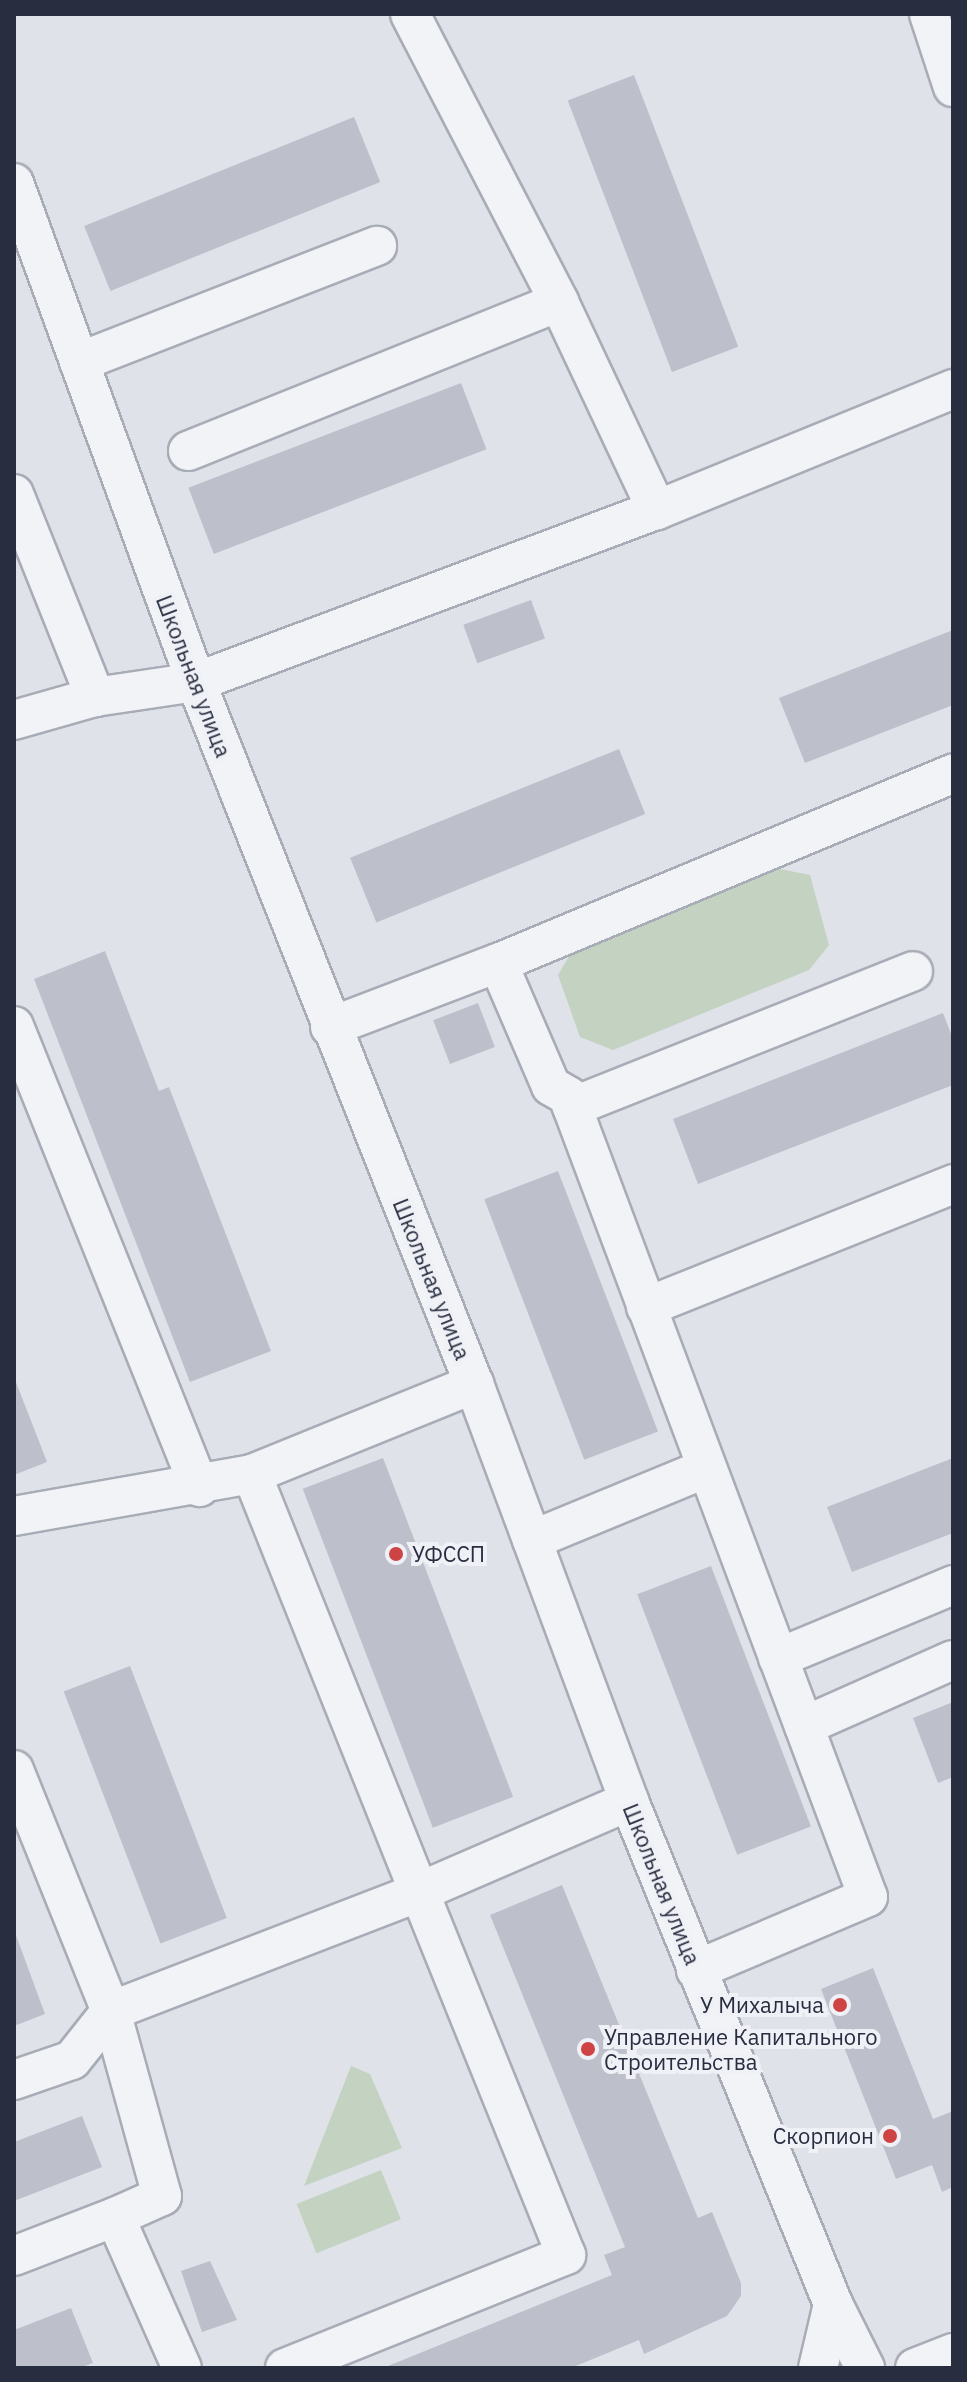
<!DOCTYPE html>
<meta charset="utf-8">
<style>
body{margin:0}
#map{position:relative;width:967px;height:2382px;overflow:hidden;background:#dfe2e9;font-family:"IBM Plex Sans",sans-serif}
div>[style]{position:absolute}
.green>*{inset:0;background:#c3d2c1;transform-origin:0 0}
.building>*{inset:0;background:#bdc0cb;transform-origin:0 0}
.roads{filter:drop-shadow(2px 0 #a8acb6) drop-shadow(-2px 0 #a8acb6) drop-shadow(0 2px #a8acb6) drop-shadow(0 -2px #a8acb6)}
.minor>*{height:38px;margin:-19px;padding:0 19px;transform-origin:19px;border-radius:19px;background:#f2f3f7}
.dots>*{width:22px;height:22px;translate:-50% -50%;box-sizing:border-box;border:4px solid #eff1f6;border-radius:50%}
span{translate:-50% -50%;white-space:nowrap;text-align:center;line-height:1.15;-webkit-text-stroke:8px #eff1f6;paint-order:stroke}
.street-label{font-size:22px;color:#282d40}
.poi-label{font-size:22px;color:#282d40}
.left{translate:0 -50%;text-align:left}
.right{translate:-100% -50%;text-align:right}
.frame{position:absolute;inset:0;border:16px solid #282d40;pointer-events:none}
</style>
<div id="map">
<div class="green">
<i style="clip-path:polygon(775px 868px,810px 875px,829px 945px,809px 970px,613px 1050px,580px 1037px,558px 975px,574px 948px)"></i>
<i style="clip-path:polygon(351px 2066px,370px 2074px,402px 2148px,304px 2186px)"></i>
<i style="left:381px;top:2170px;width:53px;height:91px;rotate:68deg"></i>
</div>
<div class="building">
<i style="left:634px;top:75px;width:291px;height:71px;rotate:69deg"></i>
<i style="left:354px;top:117px;width:70px;height:291px;rotate:68deg"></i>
<i style="left:461px;top:383px;width:71px;height:292px;rotate:69deg"></i>
<i style="left:531px;top:600px;width:41px;height:72px;rotate:70deg"></i>
<i style="clip-path:polygon(953px 630px,953px 705px,805px 763px,779px 698px)"></i>
<i style="left:619px;top:749px;width:70px;height:290px;rotate:68deg"></i>
<i style="clip-path:polygon(105px 951px,159px 1091px,169px 1087px,271px 1351px,190px 1382px,34px 979px)"></i>
<i style="left:478px;top:1003px;width:47px;height:48px;rotate:69deg"></i>
<i style="clip-path:polygon(943px 1013px,953px 1039px,953px 1085px,698px 1184px,673px 1119px)"></i>
<i style="left:558px;top:1171px;width:279px;height:79px;rotate:69deg"></i>
<i style="clip-path:polygon(14px 1377px,47px 1462px,14px 1475px)"></i>
<i style="left:383px;top:1458px;width:363px;height:86px;rotate:69deg"></i>
<i style="clip-path:polygon(953px 1458px,953px 1533px,852px 1572px,827px 1507px)"></i>
<i style="left:711px;top:1566px;width:279px;height:79px;rotate:69deg"></i>
<i style="left:130px;top:1666px;width:270px;height:71px;rotate:69deg"></i>
<i style="clip-path:polygon(953px 1702px,953px 1777px,938px 1783px,913px 1718px)"></i>
<i style="clip-path:polygon(562px 1885px,698px 2218px,712px 2212px,741px 2283px,741px 2296px,727px 2316px,644px 2354px,639px 2340px,571px 2368px,383px 2368px,612px 2275px,604px 2255px,625px 2247px,490px 1915px)"></i>
<i style="clip-path:polygon(14px 1930px,45px 2014px,14px 2026px)"></i>
<i style="clip-path:polygon(873px 1968px,933px 2119px,953px 2111px,953px 2187px,942px 2192px,932px 2165px,896px 2179px,821px 1989px)"></i>
<i style="clip-path:polygon(82px 2116px,102px 2167px,14px 2201px,14px 2142px)"></i>
<i style="clip-path:polygon(210px 2261px,237px 2320px,202px 2332px,181px 2271px)"></i>
<i style="clip-path:polygon(71px 2308px,93px 2363px,79px 2368px,14px 2368px,14px 2330px)"></i>
</div>
<div class="roads">
<div class="minor">
<i style="left:410px;top:14px;width:324px;rotate:62.6deg"></i>
<i style="left:559px;top:302px;width:230px;rotate:64.8deg"></i>
<i style="left:929px;top:14px;width:77px;rotate:71.8deg"></i>
<i style="left:14px;top:183px;width:531px;rotate:69.96deg"></i>
<i style="left:196px;top:682px;width:755px;rotate:68.4deg"></i>
<i style="left:474px;top:1384px;width:445px;rotate:69.6deg"></i>
<i style="left:629px;top:1801px;width:543px;rotate:67.92deg"></i>
<i style="left:833px;top:2304px;width:72px;rotate:63.4deg"></i>
<i style="left:79px;top:362px;width:320px;rotate:-21.3deg"></i>
<i style="left:188px;top:451px;width:400px;rotate:-21.9deg"></i>
<i style="left:14px;top:494px;width:219px;rotate:68.2deg"></i>
<i style="left:14px;top:720px;width:84px;rotate:-15.9deg"></i>
<i style="left:95px;top:697px;width:102px;rotate:-8.4deg"></i>
<i style="left:196px;top:682px;width:492px;rotate:-20.5deg"></i>
<i style="left:657px;top:510px;width:320px;rotate:-22.2deg"></i>
<i style="left:498px;top:963px;width:493px;rotate:-22.6deg"></i>
<i style="left:14px;top:1026px;width:497px;rotate:68.1deg"></i>
<i style="left:330px;top:1027px;width:180px;rotate:-20.9deg"></i>
<i style="left:498px;top:963px;width:134px;rotate:66.7deg"></i>
<i style="left:551px;top:1086px;width:20px;rotate:30deg"></i>
<i style="left:568px;top:1096px;width:855px;rotate:69.47deg"></i>
<i style="left:868px;top:1897px;width:187px;rotate:157deg"></i>
<i style="left:572px;top:1107px;width:367px;rotate:-21.7deg"></i>
<i style="left:646px;top:1307px;width:331px;rotate:-21.8deg"></i>
<i style="left:14px;top:1516px;width:242px;rotate:-10deg"></i>
<i style="left:252px;top:1474px;width:240px;rotate:-22.1deg"></i>
<i style="left:532px;top:1540px;width:189px;rotate:-22.4deg"></i>
<i style="left:778px;top:1658px;width:190px;rotate:-22.6deg"></i>
<i style="left:804px;top:1726px;width:163px;rotate:-23.9deg"></i>
<i style="left:14px;top:1770px;width:260px;rotate:68.1deg"></i>
<i style="left:111px;top:2011px;width:330px;rotate:-21.1deg"></i>
<i style="left:419px;top:1892px;width:450px;rotate:-111.8deg"></i>
<i style="left:111px;top:2011px;width:192px;rotate:74.6deg"></i>
<i style="left:162px;top:2196px;width:51px;rotate:155.9deg"></i>
<i style="left:115px;top:2217px;width:165px;rotate:66.1deg"></i>
<i style="left:14px;top:2080px;width:61px;rotate:-19deg"></i>
<i style="left:72px;top:2060px;width:63px;rotate:-51.5deg"></i>
<i style="left:14px;top:2256px;width:108px;rotate:-21.1deg"></i>
<i style="left:285px;top:2368px;width:303px;rotate:-21.9deg"></i>
<i style="left:566px;top:2255px;width:392px;rotate:-112deg"></i>
<i style="left:419px;top:1892px;width:229px;rotate:-23.4deg"></i>
<i style="left:818px;top:2368px;width:66px;rotate:-76.8deg"></i>
<i style="left:915px;top:2368px;width:41px;rotate:-21.5deg"></i>
</div>
</div>
<div class="dots">
<i style="left:396px;top:1554px;background:#ce4445"></i>
<i style="left:840px;top:2005px;background:#ce4445"></i>
<i style="left:588px;top:2049px;background:#ce4445"></i>
<i style="left:890px;top:2136px;background:#ce4445"></i>
</div>
<div class="street-label">
<span style="left:194px;top:676px;rotate:69deg">Школьная улица</span>
<span style="left:432px;top:1279px;rotate:68deg">Школьная улица</span>
<span style="left:662px;top:1884px;rotate:68deg">Школьная улица</span>
</div>
<div class="poi-label">
<span class="left" style="left:412px;top:1554px">УФССП</span>
<span class="right" style="left:824px;top:2005px">У Михалыча</span>
<span class="left" style="left:604px;top:2049px">Управление Капитального<br>Строительства</span>
<span class="right" style="left:874px;top:2136px">Скорпион</span>
</div>
<div class="frame"></div>
</div>
